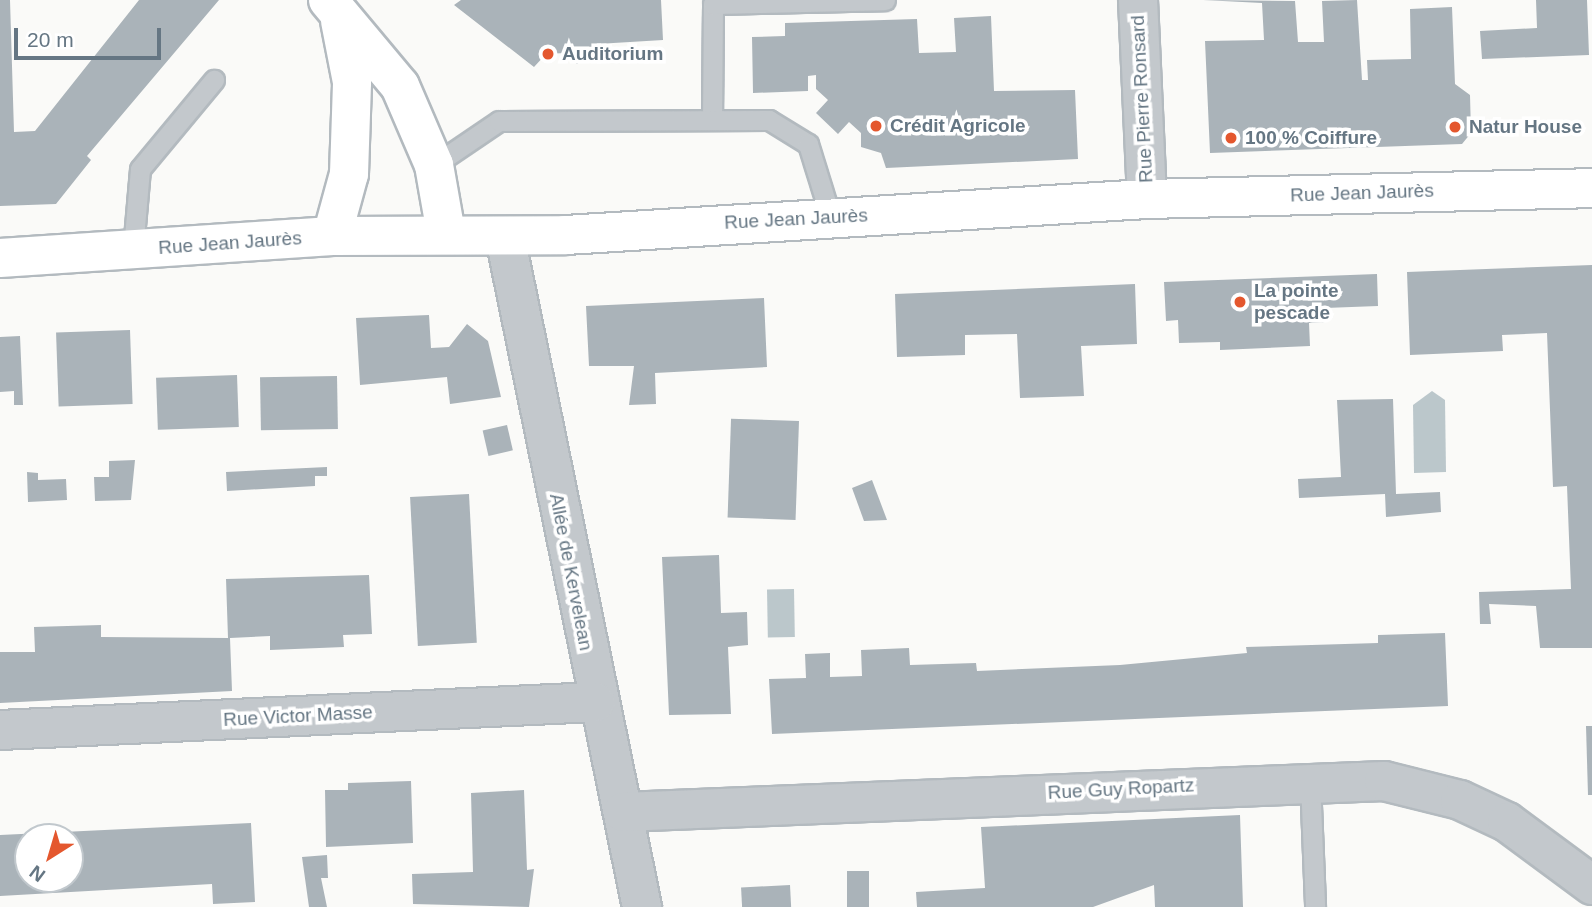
<!DOCTYPE html>
<meta charset="utf-8">
<style>
body{margin:0}
#map{position:relative;width:1592px;height:907px;overflow:hidden;background:#fafaf8;font-family:Helvetica,sans-serif}
div>[style]{position:absolute}
.water>*{inset:0;background:#bbc7cb;transform-origin:0 0}
.building>*{inset:0;background:#aab3b9;transform-origin:0 0}
.roads{filter:drop-shadow(2px 0 #b3babf) drop-shadow(-2px 0 #b3babf) drop-shadow(0 2px #b3babf) drop-shadow(0 -2px #b3babf)}
.service>*{height:19px;margin:-9.5px;padding:0 9.5px;transform-origin:9.5px;border-radius:9.5px;background:#c3c8cc}
.minor>*{height:38px;margin:-19px;padding:0 19px;transform-origin:19px;border-radius:19px;background:#c3c8cc}
.secondary>*{height:38px;margin:-19px;padding:0 19px;transform-origin:19px;border-radius:19px;background:#fff}
.dots>*{width:19px;height:19px;translate:-50% -50%;box-sizing:border-box;border:4px solid #fff;border-radius:50%}
span{translate:-50% -50%;white-space:nowrap;text-align:center;line-height:1.15;-webkit-text-stroke:7px #fff;paint-order:stroke}
.poi-label{font-size:19px;color:#657683;font-weight:700}
.left{translate:0 -50%;text-align:left}
.street-label{font-size:19px;color:#657683}
.north{position:absolute;left:14px;top:823px;width:70px;height:70px;box-sizing:border-box;background:#fff;border:2px solid #c1c8cd;border-radius:50%;rotate:217deg;font-size:19px;font-weight:700;line-height:28px;text-align:center;color:#657683}
.north::after{content:'';display:block;margin:auto;width:24px;height:32px;background:#e4572e;clip-path:polygon(50% 0,100% 100%,50% 72%,0 100%)}
.scale{position:absolute;left:14px;top:28px;width:147px;height:32px;box-sizing:border-box;border:4px solid #657683;border-top:0;padding-left:9px;font-size:21px;line-height:24px;white-space:nowrap;color:#657683;-webkit-text-stroke:5px #fff;paint-order:stroke}
</style>
<div id="map">
<div class="water">
<i style="clip-path:polygon(1432px 391px,1445px 400px,1446px 472px,1414px 473px,1413px 405px)"></i>
<i style="left:794px;top:589px;width:48px;height:27px;rotate:89deg"></i>
</div>
<div class="building">
<i style="clip-path:polygon(0 0,10px 0,14px 132px,35px 131px,139px 0,219px 0,87px 156px,91px 160px,56px 204px,0 206px)"></i>
<i style="clip-path:polygon(461px 0,661px 0,663px 40px,597px 44px,577px 64px,565px 53px,546px 54px,534px 67px,454px 5px)"></i>
<i style="clip-path:polygon(1203px 0,1295px 1px,1298px 42px,1324px 42px,1322px 1px,1357px 0,1362px 80px,1368px 80px,1367px 60px,1411px 59px,1410px 9px,1452px 7px,1455px 84px,1470px 95px,1471px 133px,1462px 144px,1210px 153px,1205px 41px,1264px 40px,1262px 3px)"></i>
<i style="clip-path:polygon(1536px 0,1587px 0,1589px 55px,1482px 59px,1480px 31px,1537px 28px)"></i>
<i style="clip-path:polygon(991px 16px,994px 91px,1075px 90px,1078px 159px,886px 168px,881px 153px,861px 147px,861px 133px,849px 122px,838px 134px,816px 113px,828px 100px,816px 89px,816px 75px,808px 76px,808px 91px,753px 93px,752px 37px,785px 36px,785px 23px,917px 19px,919px 53px,956px 52px,954px 18px)"></i>
<i style="clip-path:polygon(1592px 265px,1592px 648px,1540px 648px,1536px 606px,1489px 604px,1491px 624px,1480px 624px,1479px 592px,1571px 589px,1567px 486px,1553px 487px,1547px 333px,1502px 335px,1503px 351px,1410px 355px,1407px 272px)"></i>
<i style="clip-path:polygon(1377px 274px,1378px 306px,1325px 308px,1325px 322px,1309px 323px,1310px 346px,1220px 350px,1220px 342px,1179px 343px,1178px 320px,1166px 321px,1164px 282px)"></i>
<i style="clip-path:polygon(1135px 284px,1137px 344px,1081px 346px,1084px 396px,1020px 398px,1017px 334px,965px 335px,965px 355px,897px 357px,895px 294px)"></i>
<i style="clip-path:polygon(764px 298px,767px 367px,655px 373px,656px 404px,629px 405px,634px 366px,589px 366px,586px 306px)"></i>
<i style="clip-path:polygon(429px 315px,431px 348px,449px 347px,467px 324px,488px 341px,501px 397px,450px 404px,447px 377px,360px 385px,356px 318px)"></i>
<i style="left:130px;top:330px;width:74px;height:74px;rotate:88deg"></i>
<i style="clip-path:polygon(20px 336px,23px 405px,14px 405px,14px 391px,0 392px,0 337px)"></i>
<i style="left:237px;top:375px;width:52px;height:81px;rotate:88deg"></i>
<i style="left:337px;top:376px;width:53px;height:77px;rotate:89deg"></i>
<i style="clip-path:polygon(1393px 399px,1396px 494px,1440px 492px,1441px 512px,1386px 517px,1385px 494px,1299px 498px,1298px 479px,1341px 477px,1337px 400px)"></i>
<i style="left:799px;top:421px;width:99px;height:68px;rotate:92deg"></i>
<i style="left:507px;top:425px;width:26px;height:25px;rotate:77deg"></i>
<i style="clip-path:polygon(135px 460px,131px 500px,95px 501px,94px 477px,109px 477px,109px 461px)"></i>
<i style="clip-path:polygon(327px 467px,327px 476px,315px 476px,315px 486px,227px 491px,226px 472px)"></i>
<i style="clip-path:polygon(27px 472px,38px 473px,38px 480px,66px 479px,67px 500px,28px 502px)"></i>
<i style="clip-path:polygon(872px 480px,887px 520px,864px 521px,852px 488px)"></i>
<i style="left:469px;top:494px;width:149px;height:59px;rotate:87deg"></i>
<i style="clip-path:polygon(719px 555px,721px 613px,747px 612px,748px 645px,728px 647px,731px 714px,669px 715px,662px 557px)"></i>
<i style="clip-path:polygon(369px 575px,372px 634px,343px 635px,344px 647px,270px 650px,270px 636px,230px 638px,232px 691px,0 703px,0 652px,35px 652px,34px 627px,101px 625px,101px 637px,228px 638px,226px 579px)"></i>
<i style="clip-path:polygon(1445px 633px,1448px 706px,772px 734px,769px 679px,806px 678px,805px 654px,830px 653px,830px 677px,862px 676px,861px 650px,909px 648px,910px 665px,976px 663px,977px 671px,1120px 665px,1247px 653px,1246px 647px,1378px 643px,1378px 635px)"></i>
<i style="clip-path:polygon(1586px 726px,1592px 726px,1592px 795px,1588px 795px)"></i>
<i style="clip-path:polygon(411px 781px,413px 843px,326px 847px,325px 790px,348px 790px,348px 783px)"></i>
<i style="clip-path:polygon(524px 790px,527px 870px,534px 869px,529px 907px,413px 904px,412px 874px,473px 872px,471px 793px)"></i>
<i style="clip-path:polygon(1240px 815px,1243px 907px,1155px 907px,1154px 885px,1093px 907px,917px 907px,916px 892px,985px 888px,981px 827px)"></i>
<i style="clip-path:polygon(evenodd,251px 823px,255px 902px,213px 904px,212px 884px,0 896px,0 835px,251px 823px,28px 837px,70px 837px,70px 879px,28px 879px,28px 837px)"></i>
<i style="clip-path:polygon(327px 855px,328px 878px,321px 878px,327px 907px,309px 907px,302px 857px)"></i>
<i style="left:869px;top:871px;width:36px;height:22px;rotate:90deg"></i>
<i style="left:790px;top:885px;width:22px;height:49px;rotate:87deg"></i>
</div>
<div class="roads">
<div class="service">
<i style="left:712px;top:120px;width:116px;rotate:-89.5deg"></i>
<i style="left:713px;top:4px;width:172px;rotate:-1.3deg"></i>
<i style="left:434px;top:165px;width:78px;rotate:-34.1deg"></i>
<i style="left:499px;top:121px;width:270px;rotate:-0.2deg"></i>
<i style="left:769px;top:120px;width:46px;rotate:31.6deg"></i>
<i style="left:808px;top:144px;width:74px;rotate:72.8deg"></i>
<i style="left:133px;top:249px;width:80px;rotate:-85deg"></i>
<i style="left:140px;top:169px;width:116px;rotate:-50.3deg"></i>
<i style="left:1310px;top:780px;width:127px;rotate:87.7deg"></i>
</div>
<div class="minor">
<i style="left:1138px;top:0;width:199px;rotate:87.4deg"></i>
<i style="left:505px;top:237px;width:684px;rotate:78.44deg"></i>
<i style="left:0;top:730px;width:596px;rotate:-2.69deg"></i>
<i style="left:623px;top:812px;width:762px;rotate:-2.33deg"></i>
<i style="left:1384px;top:781px;width:78px;rotate:14deg"></i>
<i style="left:1460px;top:800px;width:52px;rotate:25.1deg"></i>
<i style="left:1507px;top:822px;width:106px;rotate:36.5deg"></i>
</div>
<div class="secondary">
<i style="left:328px;top:0;width:112px;rotate:50.1deg"></i>
<i style="left:400px;top:86px;width:86px;rotate:66.7deg"></i>
<i style="left:434px;top:165px;width:69px;rotate:80deg"></i>
<i style="left:332px;top:236px;width:64px;rotate:-74.7deg"></i>
<i style="left:349px;top:174px;width:92px;rotate:-88.1deg"></i>
<i style="left:352px;top:82px;width:62px;rotate:-101.1deg"></i>
<i style="left:0;top:258px;width:333px;rotate:-3.8deg"></i>
<i style="left:332px;top:236px;width:234px;rotate:-0.2deg"></i>
<i style="left:566px;top:235px;width:582px;rotate:-3.55deg"></i>
<i style="left:1147px;top:199px;width:445px;rotate:-1.4deg"></i>
</div>
</div>
<div class="dots">
<i style="left:548px;top:54px;background:#e4572e"></i>
<i style="left:876px;top:126px;background:#e4572e"></i>
<i style="left:1455px;top:127px;background:#e4572e"></i>
<i style="left:1231px;top:138px;background:#e4572e"></i>
<i style="left:1240px;top:302px;background:#e4572e"></i>
</div>
<div class="poi-label">
<span class="left" style="left:562px;top:54px">Auditorium</span>
<span class="left" style="left:890px;top:126px">Crédit Agricole</span>
<span class="left" style="left:1469px;top:127px">Natur House</span>
<span class="left" style="left:1245px;top:138px">100 % Coiffure</span>
<span class="left" style="left:1254px;top:302px">La pointe<br>pescade</span>
</div>
<div class="street-label">
<span style="left:1142px;top:99px;rotate:-93deg">Rue Pierre Ronsard</span>
<span style="left:1362px;top:193px;rotate:-2deg">Rue Jean Jaurès</span>
<span style="left:796px;top:219px;rotate:-3deg">Rue Jean Jaurès</span>
<span style="left:230px;top:243px;rotate:-4deg">Rue Jean Jaurès</span>
<span style="left:571px;top:572px;rotate:79deg">Allée de Kervelean</span>
<span style="left:298px;top:716px;rotate:-3deg">Rue Victor Masse</span>
<span style="left:1121px;top:789px;rotate:-3deg">Rue Guy Ropartz</span>
</div>
<div class="north">N</div>
<div class="scale">20 m</div>
</div>
